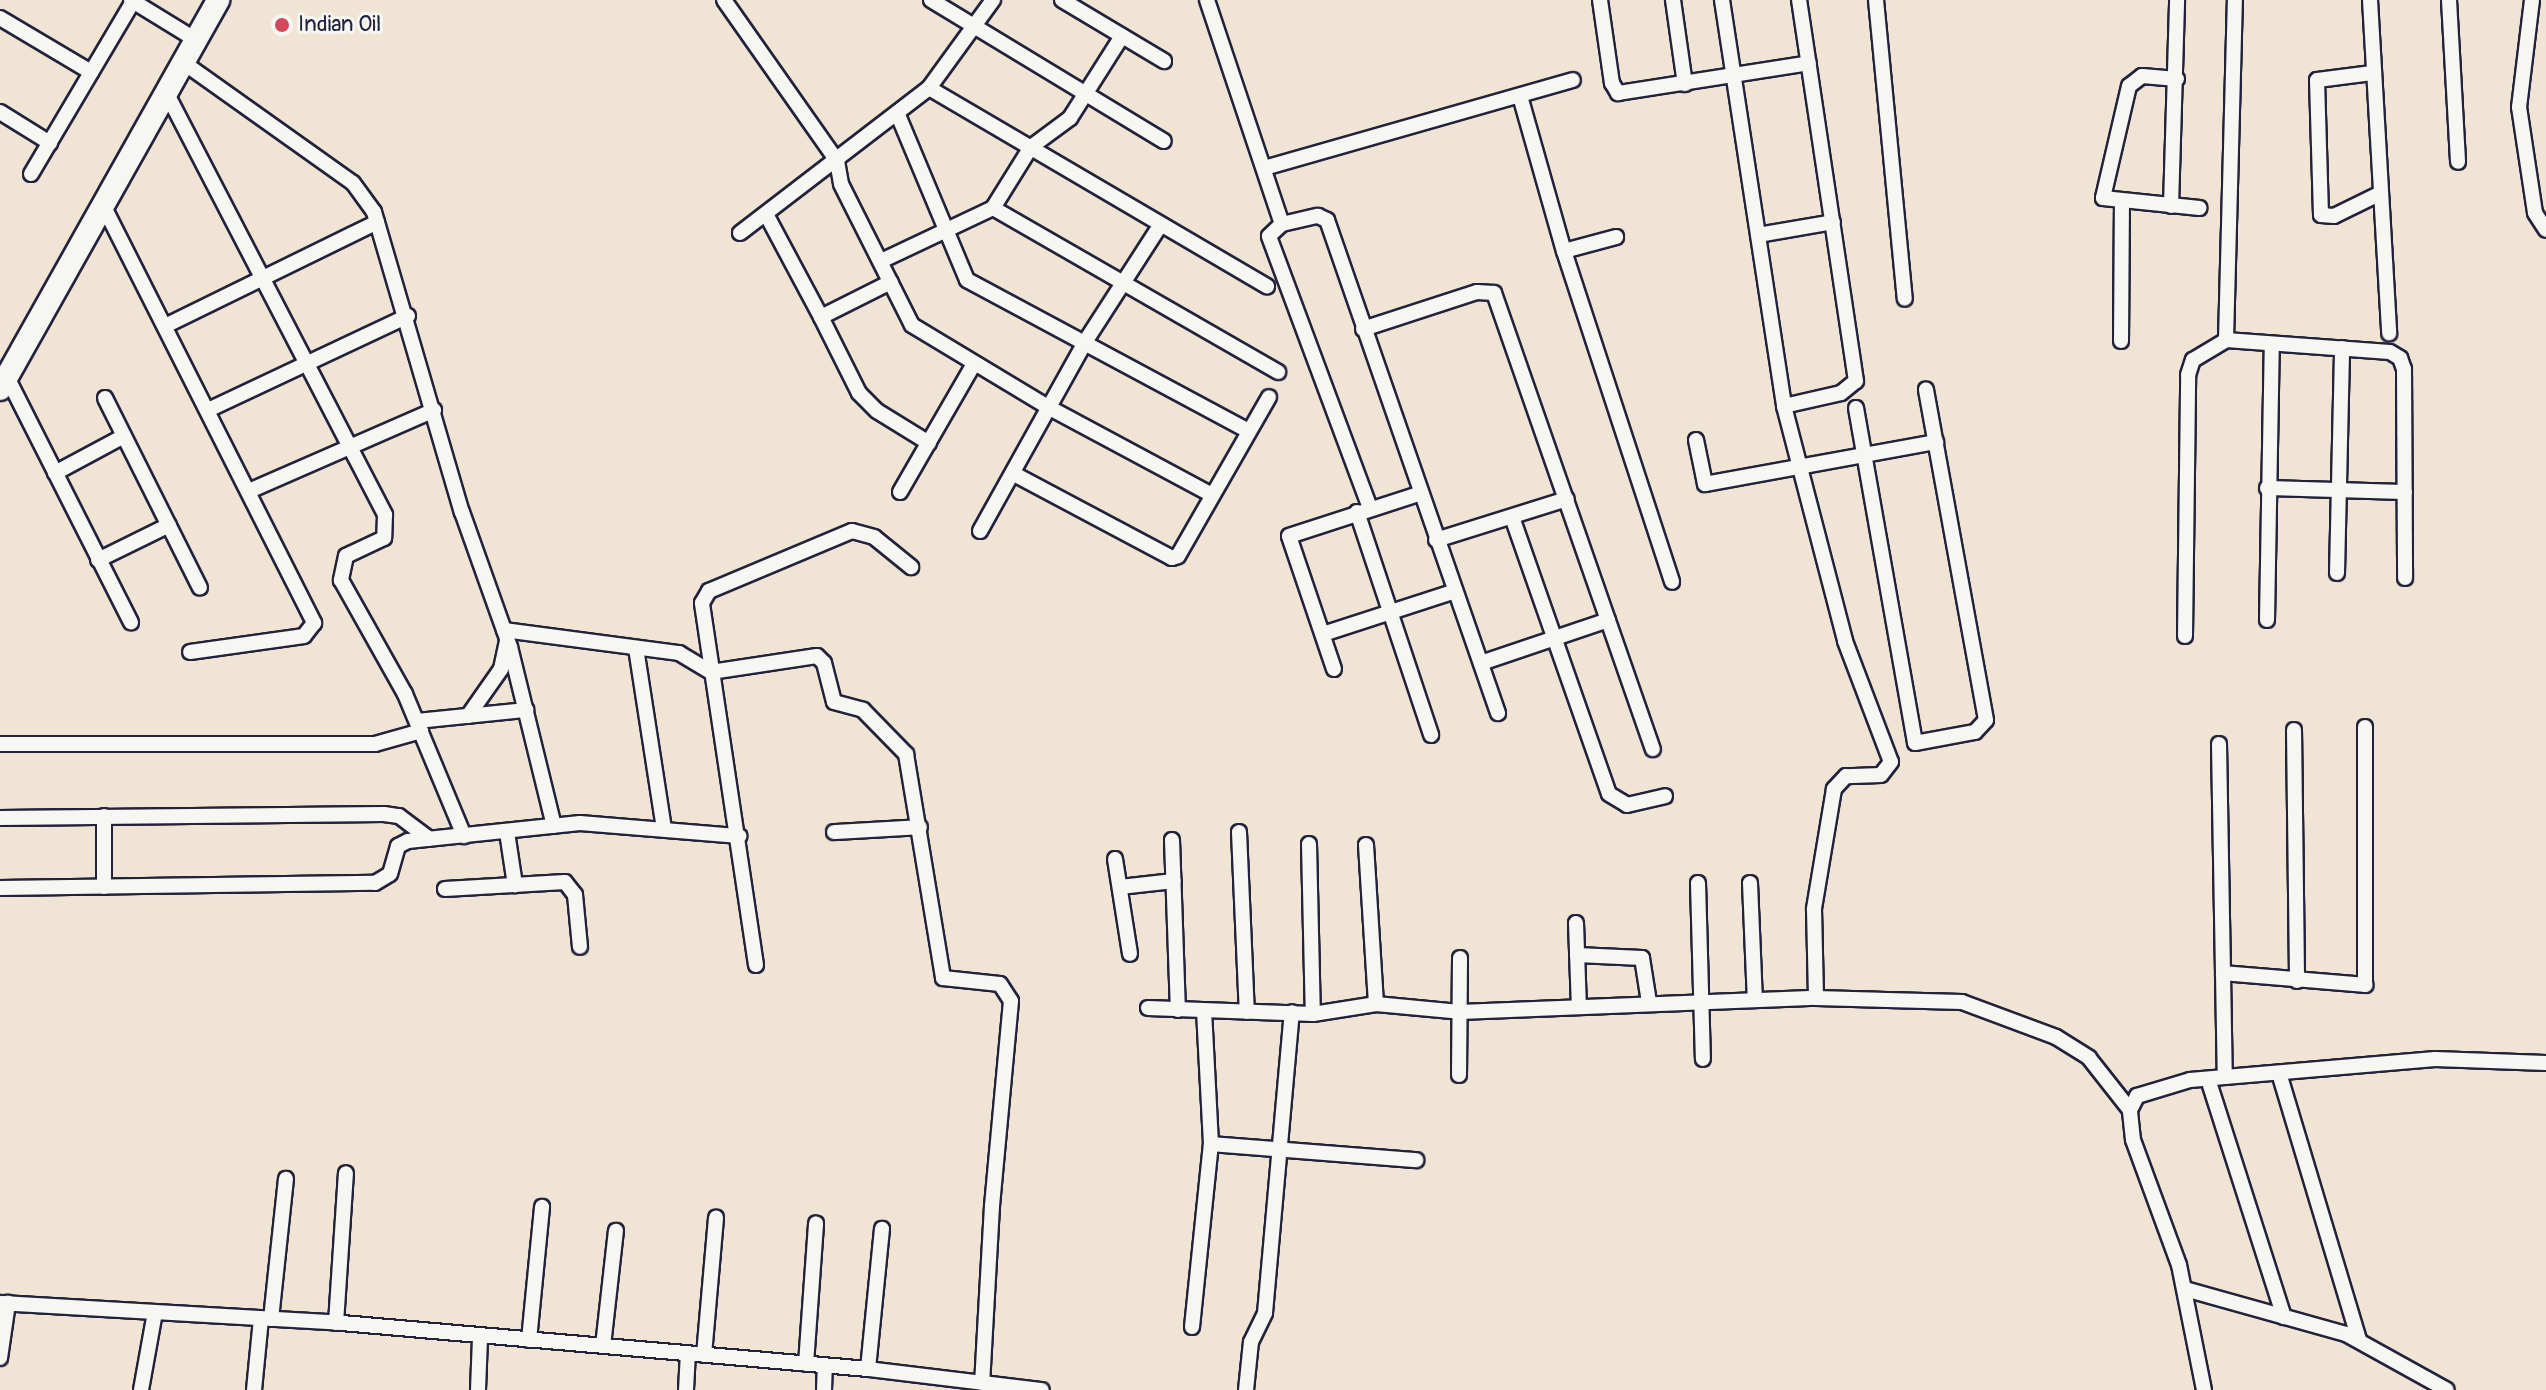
<!DOCTYPE html>
<style>
body{margin:0}
#map{position:relative;width:2546px;height:1390px;overflow:hidden;background:#f0e4d5;font-family:Pangolin,sans-serif}
div>[style]{position:absolute}
.roads{filter:drop-shadow(2px 0 #22223b) drop-shadow(-2px 0 #22223b) drop-shadow(0 2px #22223b) drop-shadow(0 -2px #22223b)}
.minor>*{height:14px;margin:-7px;padding:0 7px;transform-origin:7px;border-radius:7px;background:#f6f6f2}
.primary>*{height:22px;margin:-11px;padding:0 11px;transform-origin:11px;border-radius:11px;background:#f6f6f2}
.dots>*{width:22px;height:22px;translate:-50% -50%;box-sizing:border-box;border:4px solid #f6f6f2;border-radius:50%}
span{translate:-50% -50%;white-space:nowrap;text-align:center;line-height:1.15;-webkit-text-stroke:6px #f6f6f2;paint-order:stroke}
.poi-label{font-size:22px;color:#22223b}
.left{translate:0 -50%;text-align:left}
</style>
<div id="map">
<div class="roads">
<div class="minor">
<i style="left:131px;top:0;width:76px;rotate:31.6deg"></i>
<i style="left:724px;top:0;width:197px;rotate:54.9deg"></i>
<i style="left:837px;top:161px;width:23px;rotate:80deg"></i>
<i style="left:841px;top:184px;width:158px;rotate:63.3deg"></i>
<i style="left:912px;top:325px;width:159px;rotate:31.1deg"></i>
<i style="left:1048px;top:407px;width:186px;rotate:28.2deg"></i>
<i style="left:931px;top:0;width:272px;rotate:31.2deg"></i>
<i style="left:1062px;top:0;width:119px;rotate:30.9deg"></i>
<i style="left:1207px;top:0;width:236px;rotate:71.5deg"></i>
<i style="left:1600px;top:0;width:84px;rotate:81.8deg"></i>
<i style="left:1612px;top:83px;width:12px;rotate:59deg"></i>
<i style="left:1618px;top:93px;width:193px;rotate:-8.9deg"></i>
<i style="left:1673px;top:0;width:85px;rotate:81.9deg"></i>
<i style="left:1722px;top:0;width:411px;rotate:81.3deg"></i>
<i style="left:1784px;top:406px;width:243px;rotate:75.4deg"></i>
<i style="left:1845px;top:641px;width:129px;rotate:69.2deg"></i>
<i style="left:1891px;top:762px;width:16px;rotate:128deg"></i>
<i style="left:1881px;top:775px;width:35px;rotate:178deg"></i>
<i style="left:1846px;top:776px;width:18px;rotate:133deg"></i>
<i style="left:1834px;top:789px;width:122px;rotate:99.5deg"></i>
<i style="left:1814px;top:909px;width:89px;rotate:88.7deg"></i>
<i style="left:1876px;top:0;width:300px;rotate:84.5deg"></i>
<i style="left:2370px;top:0;width:334px;rotate:86.7deg"></i>
<i style="left:2449px;top:0;width:162px;rotate:86.8deg"></i>
<i style="left:2532px;top:0;width:108px;rotate:96.9deg"></i>
<i style="left:2519px;top:107px;width:107px;rotate:81.4deg"></i>
<i style="left:2535px;top:213px;width:20px;rotate:57deg"></i>
<i style="left:0;top:18px;width:106px;rotate:30.7deg"></i>
<i style="left:184px;top:63px;width:207px;rotate:35.4deg"></i>
<i style="left:353px;top:183px;width:36px;rotate:54deg"></i>
<i style="left:374px;top:212px;width:313px;rotate:73.7deg"></i>
<i style="left:462px;top:512px;width:143px;rotate:70.4deg"></i>
<i style="left:510px;top:647px;width:184px;rotate:76.2deg"></i>
<i style="left:2372px;top:73px;width:55px;rotate:172.7deg"></i>
<i style="left:2317px;top:80px;width:135px;rotate:88.3deg"></i>
<i style="left:2321px;top:215px;width:13px;rotate:4deg"></i>
<i style="left:2334px;top:216px;width:50px;rotate:-26.1deg"></i>
<i style="left:2177px;top:79px;width:35px;rotate:-175deg"></i>
<i style="left:2142px;top:76px;width:16px;rotate:142deg"></i>
<i style="left:2129px;top:86px;width:115px;rotate:103.1deg"></i>
<i style="left:2103px;top:198px;width:97px;rotate:5.9deg"></i>
<i style="left:929px;top:88px;width:392px;rotate:30.4deg"></i>
<i style="left:167px;top:94px;width:474px;rotate:62.6deg"></i>
<i style="left:385px;top:515px;width:23px;rotate:92deg"></i>
<i style="left:384px;top:538px;width:42px;rotate:154.7deg"></i>
<i style="left:346px;top:556px;width:25px;rotate:102deg"></i>
<i style="left:341px;top:580px;width:131px;rotate:60.7deg"></i>
<i style="left:405px;top:694px;width:154px;rotate:67.4deg"></i>
<i style="left:1520px;top:96px;width:161px;rotate:74.2deg"></i>
<i style="left:1564px;top:251px;width:348px;rotate:71.9deg"></i>
<i style="left:0;top:112px;width:59px;rotate:31.8deg"></i>
<i style="left:898px;top:115px;width:179px;rotate:67.3deg"></i>
<i style="left:967px;top:280px;width:320px;rotate:28.2deg"></i>
<i style="left:1264px;top:168px;width:321px;rotate:-15.9deg"></i>
<i style="left:31px;top:174px;width:202px;rotate:-59.4deg"></i>
<i style="left:2171px;top:206px;width:206px;rotate:-88.3deg"></i>
<i style="left:993px;top:208px;width:72px;rotate:-58.1deg"></i>
<i style="left:1031px;top:147px;width:49px;rotate:-36.6deg"></i>
<i style="left:1070px;top:118px;width:97px;rotate:-57.6deg"></i>
<i style="left:105px;top:209px;width:464px;rotate:63.2deg"></i>
<i style="left:314px;top:623px;width:16px;rotate:128deg"></i>
<i style="left:304px;top:636px;width:115px;rotate:172deg"></i>
<i style="left:766px;top:214px;width:117px;rotate:61.9deg"></i>
<i style="left:821px;top:317px;width:78px;rotate:-26.6deg"></i>
<i style="left:740px;top:233px;width:238px;rotate:-37.5deg"></i>
<i style="left:929px;top:88px;width:109px;rotate:-54deg"></i>
<i style="left:1758px;top:235px;width:76px;rotate:-9.8deg"></i>
<i style="left:1564px;top:251px;width:54px;rotate:-15.1deg"></i>
<i style="left:881px;top:261px;width:124px;rotate:-25.3deg"></i>
<i style="left:993px;top:208px;width:329px;rotate:29.9deg"></i>
<i style="left:821px;top:317px;width:85px;rotate:63.4deg"></i>
<i style="left:859px;top:393px;width:25px;rotate:45deg"></i>
<i style="left:877px;top:411px;width:61px;rotate:31.6deg"></i>
<i style="left:165px;top:326px;width:236px;rotate:-26.1deg"></i>
<i style="left:1363px;top:329px;width:120px;rotate:-18deg"></i>
<i style="left:1477px;top:292px;width:17px;rotate:3deg"></i>
<i style="left:1494px;top:293px;width:483px;rotate:70.8deg"></i>
<i style="left:2226px;top:340px;width:340px;rotate:-88.5deg"></i>
<i style="left:2121px;top:341px;width:138px;rotate:-89.6deg"></i>
<i style="left:7px;top:377px;width:275px;rotate:63.2deg"></i>
<i style="left:105px;top:398px;width:212px;rotate:63.4deg"></i>
<i style="left:1784px;top:406px;width:58px;rotate:-12.8deg"></i>
<i style="left:1841px;top:393px;width:19px;rotate:-39deg"></i>
<i style="left:1856px;top:381px;width:385px;rotate:-98.5deg"></i>
<i style="left:1856px;top:408px;width:340px;rotate:80deg"></i>
<i style="left:1915px;top:743px;width:61px;rotate:-10.4deg"></i>
<i style="left:1975px;top:732px;width:16px;rotate:-47deg"></i>
<i style="left:1986px;top:720px;width:336px;rotate:-100.3deg"></i>
<i style="left:208px;top:410px;width:221px;rotate:-25.2deg"></i>
<i style="left:1696px;top:440px;width:45px;rotate:78.4deg"></i>
<i style="left:1705px;top:484px;width:235px;rotate:-10.3deg"></i>
<i style="left:55px;top:473px;width:78px;rotate:-28.2deg"></i>
<i style="left:1014px;top:474px;width:179px;rotate:28deg"></i>
<i style="left:1172px;top:558px;width:6px;rotate:-18deg"></i>
<i style="left:1178px;top:556px;width:183px;rotate:-60.2deg"></i>
<i style="left:2267px;top:488px;width:138px;rotate:1.7deg"></i>
<i style="left:249px;top:491px;width:202px;rotate:-23.6deg"></i>
<i style="left:900px;top:492px;width:148px;rotate:-60deg"></i>
<i style="left:1370px;top:508px;width:290px;rotate:-110.4deg"></i>
<i style="left:1269px;top:236px;width:18px;rotate:-43deg"></i>
<i style="left:1282px;top:224px;width:37px;rotate:-13deg"></i>
<i style="left:1318px;top:216px;width:10px;rotate:24deg"></i>
<i style="left:1327px;top:220px;width:522px;rotate:70.87deg"></i>
<i style="left:1357px;top:512px;width:235px;rotate:71.6deg"></i>
<i style="left:1512px;top:517px;width:293px;rotate:70.7deg"></i>
<i style="left:1609px;top:794px;width:21px;rotate:31deg"></i>
<i style="left:1627px;top:805px;width:39px;rotate:-13deg"></i>
<i style="left:980px;top:531px;width:216px;rotate:-60.9deg"></i>
<i style="left:1085px;top:342px;width:140px;rotate:-57.2deg"></i>
<i style="left:1436px;top:540px;width:137px;rotate:-17.4deg"></i>
<i style="left:98px;top:560px;width:79px;rotate:-26.2deg"></i>
<i style="left:2337px;top:573px;width:225px;rotate:-88.7deg"></i>
<i style="left:2267px;top:620px;width:276px;rotate:-89deg"></i>
<i style="left:504px;top:630px;width:177px;rotate:7.5deg"></i>
<i style="left:679px;top:653px;width:37px;rotate:31deg"></i>
<i style="left:711px;top:672px;width:107px;rotate:-8.6deg"></i>
<i style="left:817px;top:656px;width:10px;rotate:45deg"></i>
<i style="left:824px;top:663px;width:40px;rotate:75.6deg"></i>
<i style="left:834px;top:702px;width:30px;rotate:15deg"></i>
<i style="left:863px;top:710px;width:62px;rotate:45.7deg"></i>
<i style="left:906px;top:754px;width:227px;rotate:80.6deg"></i>
<i style="left:943px;top:978px;width:57px;rotate:6deg"></i>
<i style="left:1000px;top:984px;width:20px;rotate:57deg"></i>
<i style="left:1011px;top:1001px;width:206px;rotate:95.3deg"></i>
<i style="left:992px;top:1206px;width:177px;rotate:93.2deg"></i>
<i style="left:1323px;top:634px;width:139px;rotate:-18deg"></i>
<i style="left:2185px;top:636px;width:261px;rotate:-89.3deg"></i>
<i style="left:2188px;top:375px;width:16px;rotate:-72deg"></i>
<i style="left:2193px;top:360px;width:39px;rotate:-31deg"></i>
<i style="left:2226px;top:340px;width:164px;rotate:4.2deg"></i>
<i style="left:2390px;top:352px;width:12px;rotate:31deg"></i>
<i style="left:2400px;top:358px;width:12px;rotate:70deg"></i>
<i style="left:2404px;top:369px;width:209px;rotate:89.7deg"></i>
<i style="left:636px;top:648px;width:183px;rotate:81.2deg"></i>
<i style="left:1481px;top:663px;width:134px;rotate:-18.7deg"></i>
<i style="left:1334px;top:669px;width:140px;rotate:-108.7deg"></i>
<i style="left:1289px;top:536px;width:139px;rotate:-18deg"></i>
<i style="left:468px;top:716px;width:57px;rotate:-54.9deg"></i>
<i style="left:501px;top:669px;width:30px;rotate:-78deg"></i>
<i style="left:417px;top:721px;width:110px;rotate:-5.8deg"></i>
<i style="left:2294px;top:730px;width:251px;rotate:89.3deg"></i>
<i style="left:0;top:744px;width:375px"></i>
<i style="left:375px;top:744px;width:48px;rotate:-15.8deg"></i>
<i style="left:2219px;top:744px;width:333px;rotate:89deg"></i>
<i style="left:0;top:818px;width:384px;rotate:-0.6deg"></i>
<i style="left:384px;top:814px;width:15px;rotate:8deg"></i>
<i style="left:399px;top:816px;width:38px;rotate:37deg"></i>
<i style="left:507px;top:832px;width:54px;rotate:81.4deg"></i>
<i style="left:834px;top:832px;width:86px;rotate:-3.3deg"></i>
<i style="left:1239px;top:832px;width:180px;rotate:87.5deg"></i>
<i style="left:1172px;top:840px;width:170px;rotate:88deg"></i>
<i style="left:1309px;top:844px;width:170px;rotate:88.7deg"></i>
<i style="left:1366px;top:845px;width:159px;rotate:86.4deg"></i>
<i style="left:1115px;top:859px;width:96px;rotate:81deg"></i>
<i style="left:1698px;top:883px;width:176px;rotate:88.4deg"></i>
<i style="left:1750px;top:883px;width:117px;rotate:87.6deg"></i>
<i style="left:104px;top:887px;width:71px;rotate:-90deg"></i>
<i style="left:1120px;top:887px;width:54px;rotate:-6.3deg"></i>
<i style="left:0;top:888px;width:375px;rotate:-0.8deg"></i>
<i style="left:375px;top:883px;width:17px;rotate:-31deg"></i>
<i style="left:390px;top:874px;width:29px;rotate:-74deg"></i>
<i style="left:398px;top:846px;width:11px;rotate:-27deg"></i>
<i style="left:408px;top:841px;width:173px;rotate:-6deg"></i>
<i style="left:580px;top:823px;width:160px;rotate:4.7deg"></i>
<i style="left:445px;top:889px;width:120px;rotate:-3.3deg"></i>
<i style="left:565px;top:882px;width:16px;rotate:52deg"></i>
<i style="left:575px;top:895px;width:52px;rotate:84.5deg"></i>
<i style="left:1576px;top:923px;width:84px;rotate:88deg"></i>
<i style="left:1577px;top:955px;width:65px;rotate:2.6deg"></i>
<i style="left:1642px;top:958px;width:45px;rotate:81deg"></i>
<i style="left:756px;top:965px;width:366px;rotate:-98.5deg"></i>
<i style="left:702px;top:603px;width:14px;rotate:-60deg"></i>
<i style="left:709px;top:591px;width:155px;rotate:-22.8deg"></i>
<i style="left:852px;top:531px;width:23px;rotate:15deg"></i>
<i style="left:874px;top:537px;width:48px;rotate:39deg"></i>
<i style="left:2223px;top:973px;width:143px;rotate:4.8deg"></i>
<i style="left:2365px;top:985px;width:258px;rotate:-90deg"></i>
<i style="left:1148px;top:1008px;width:165px;rotate:2.1deg"></i>
<i style="left:1313px;top:1014px;width:64px;rotate:-9deg"></i>
<i style="left:1376px;top:1004px;width:84px;rotate:5.4deg"></i>
<i style="left:1460px;top:1012px;width:356px;rotate:-2.3deg"></i>
<i style="left:1816px;top:998px;width:146px;rotate:1.6deg"></i>
<i style="left:1962px;top:1002px;width:100px;rotate:20.4deg"></i>
<i style="left:2056px;top:1037px;width:39px;rotate:32deg"></i>
<i style="left:2089px;top:1058px;width:66px;rotate:51.7deg"></i>
<i style="left:2279px;top:1073px;width:279px;rotate:73.3deg"></i>
<i style="left:1459px;top:1075px;width:117px;rotate:-89.5deg"></i>
<i style="left:2208px;top:1079px;width:250px;rotate:72.3deg"></i>
<i style="left:1211px;top:1144px;width:206px;rotate:4.5deg"></i>
<i style="left:2185px;top:1289px;width:167px;rotate:15.6deg"></i>
<i style="left:2346px;top:1334px;width:115px;rotate:29deg"></i>
<i style="left:0;top:1303px;width:343px;rotate:3.3deg"></i>
<i style="left:342px;top:1323px;width:528px;rotate:5deg"></i>
<i style="left:868px;top:1369px;width:175px;rotate:6.9deg"></i>
<i style="left:271px;top:1319px;width:141px;rotate:-83.9deg"></i>
<i style="left:336px;top:1323px;width:150px;rotate:-86.2deg"></i>
<i style="left:1192px;top:1327px;width:184px;rotate:-84.1deg"></i>
<i style="left:1211px;top:1144px;width:133px;rotate:-93deg"></i>
<i style="left:529px;top:1340px;width:134px;rotate:-84.4deg"></i>
<i style="left:603px;top:1346px;width:116px;rotate:-83.6deg"></i>
<i style="left:704px;top:1355px;width:138px;rotate:-85deg"></i>
<i style="left:0;top:1358px;width:56px;rotate:-81.7deg"></i>
<i style="left:806px;top:1364px;width:141px;rotate:-85.9deg"></i>
<i style="left:868px;top:1369px;width:141px;rotate:-84.3deg"></i>
<i style="left:141px;top:1390px;width:79px;rotate:-79.8deg"></i>
<i style="left:254px;top:1390px;width:72px;rotate:-84.4deg"></i>
<i style="left:478px;top:1390px;width:52px;rotate:-87.8deg"></i>
<i style="left:686px;top:1390px;width:36px;rotate:-87deg"></i>
<i style="left:824px;top:1390px;width:24px;rotate:-88deg"></i>
<i style="left:1246px;top:1390px;width:48px;rotate:-84.1deg"></i>
<i style="left:1251px;top:1342px;width:32px;rotate:-64deg"></i>
<i style="left:1265px;top:1313px;width:302px;rotate:-84.9deg"></i>
<i style="left:2204px;top:1390px;width:127px;rotate:-101.3deg"></i>
<i style="left:2179px;top:1265px;width:133px;rotate:-110.2deg"></i>
<i style="left:2133px;top:1140px;width:30px;rotate:-96deg"></i>
<i style="left:2130px;top:1110px;width:16px;rotate:-63deg"></i>
<i style="left:2137px;top:1096px;width:55px;rotate:-16.8deg"></i>
<i style="left:2190px;top:1080px;width:246px;rotate:-4.9deg"></i>
<i style="left:2435px;top:1059px;width:111px;rotate:2.1deg"></i>
</div>
<div class="primary">
<i style="left:0;top:389px;width:446px;rotate:-60.7deg"></i>
</div>
</div>
<div class="dots">
<i style="left:282px;top:25px;background:#d1495b"></i>
</div>
<div class="poi-label">
<span class="left" style="left:298px;top:25px">Indian Oil</span>
</div>
</div>
